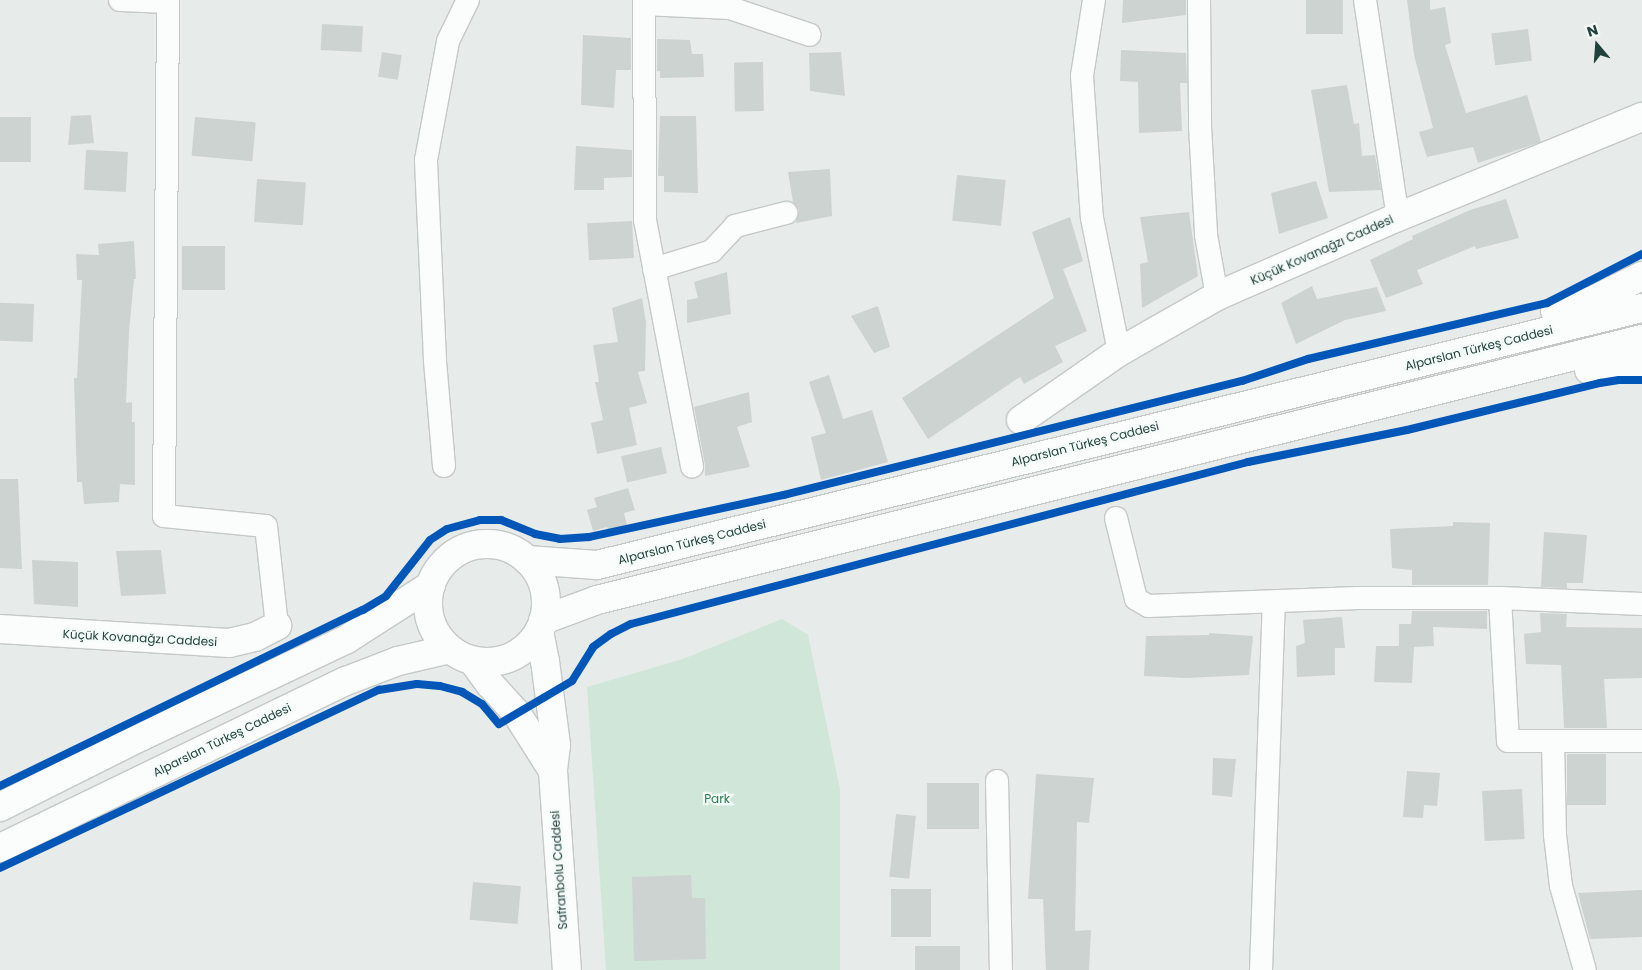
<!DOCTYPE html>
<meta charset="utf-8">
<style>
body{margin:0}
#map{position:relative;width:1642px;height:970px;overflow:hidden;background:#e7ecea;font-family:Poppins,sans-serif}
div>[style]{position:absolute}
.green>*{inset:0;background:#cfe6d8}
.building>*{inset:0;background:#cdd3d1;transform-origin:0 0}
.roads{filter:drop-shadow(1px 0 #c4c9c7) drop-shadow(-1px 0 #c4c9c7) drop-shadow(0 1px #c4c9c7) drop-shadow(0 -1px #c4c9c7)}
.street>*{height:22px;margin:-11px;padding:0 11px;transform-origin:11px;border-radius:11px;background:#fbfcfc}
.secondary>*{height:28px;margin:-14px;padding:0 14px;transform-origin:14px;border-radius:14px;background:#fbfcfc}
.secondary>.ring{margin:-14px;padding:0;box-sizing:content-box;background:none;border:28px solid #fbfcfc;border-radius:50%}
.cycleway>*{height:8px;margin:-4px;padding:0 4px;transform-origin:4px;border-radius:4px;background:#0057b8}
span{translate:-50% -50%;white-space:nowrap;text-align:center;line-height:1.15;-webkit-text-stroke:4.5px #f5fbf8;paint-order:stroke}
.street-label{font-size:12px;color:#21423c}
.park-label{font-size:12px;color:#277d50}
.north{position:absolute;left:1572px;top:20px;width:50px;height:50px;-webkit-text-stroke:4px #f5fbf8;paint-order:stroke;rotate:342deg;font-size:14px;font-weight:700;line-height:20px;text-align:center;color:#21423c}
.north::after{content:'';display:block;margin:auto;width:18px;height:22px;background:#21423c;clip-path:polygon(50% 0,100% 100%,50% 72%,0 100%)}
</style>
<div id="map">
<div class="green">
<i style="clip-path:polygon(782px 619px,808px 635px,840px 789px,840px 970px,606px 970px,587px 687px,683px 659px)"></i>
</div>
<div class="building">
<i style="clip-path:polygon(1123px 0,1186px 0,1186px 15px,1122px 23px)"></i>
<i style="left:1306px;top:0;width:37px;height:34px"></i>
<i style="clip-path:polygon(1407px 0,1430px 0,1430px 10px,1445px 7px,1451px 43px,1445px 45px,1466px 113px,1527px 95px,1541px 142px,1478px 163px,1473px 147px,1427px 157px,1419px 132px,1433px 128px,1414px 55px)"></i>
<i style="left:322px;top:24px;width:41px;height:26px;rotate:3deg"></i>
<i style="left:1528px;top:29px;width:32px;height:37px;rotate:83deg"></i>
<i style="clip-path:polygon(583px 35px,631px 38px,631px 70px,616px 70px,614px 108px,581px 105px)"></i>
<i style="clip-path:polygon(657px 39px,690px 40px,692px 54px,703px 54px,704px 77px,660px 78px,660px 71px,657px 71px)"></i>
<i style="clip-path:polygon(1121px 50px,1186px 53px,1187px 83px,1180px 83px,1182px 131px,1139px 133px,1138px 82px,1120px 81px)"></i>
<i style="left:382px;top:52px;width:20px;height:25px;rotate:9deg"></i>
<i style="clip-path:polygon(841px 52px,845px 96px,810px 91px,809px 53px)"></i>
<i style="left:763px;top:62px;width:49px;height:29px;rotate:89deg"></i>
<i style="clip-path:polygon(1347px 85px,1354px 124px,1359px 123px,1362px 156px,1375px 155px,1381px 190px,1329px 192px,1311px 90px)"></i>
<i style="clip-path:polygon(91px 115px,94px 143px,68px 145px,71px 116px)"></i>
<i style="clip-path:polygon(660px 116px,696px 116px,698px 193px,664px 192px,664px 176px,658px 176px)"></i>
<i style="left:0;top:117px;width:31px;height:45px"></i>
<i style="left:195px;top:117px;width:61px;height:39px;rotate:5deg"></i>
<i style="clip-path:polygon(576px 146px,632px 150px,632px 177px,604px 178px,604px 190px,574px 190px)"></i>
<i style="left:128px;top:152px;width:40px;height:42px;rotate:93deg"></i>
<i style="clip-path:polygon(830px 169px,832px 216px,796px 223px,799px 210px,793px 202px,788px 172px)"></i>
<i style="left:957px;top:175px;width:49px;height:46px;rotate:6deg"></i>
<i style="left:257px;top:179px;width:49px;height:43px;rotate:4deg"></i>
<i style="clip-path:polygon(1316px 181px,1328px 218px,1279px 234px,1271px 193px)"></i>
<i style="clip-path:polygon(1506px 199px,1519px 238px,1476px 249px,1475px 246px,1417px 270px,1423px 284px,1386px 298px,1370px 260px,1413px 239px,1412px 236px,1470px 210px)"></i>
<i style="clip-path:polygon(1189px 212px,1198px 276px,1142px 308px,1140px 264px,1148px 262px,1140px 217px)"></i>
<i style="clip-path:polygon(1070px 217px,1083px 261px,1063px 269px,1087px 331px,1055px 346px,1063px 362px,1024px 384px,1020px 377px,928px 439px,902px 398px,1054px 298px,1032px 232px)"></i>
<i style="left:632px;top:221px;width:37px;height:45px;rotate:87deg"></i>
<i style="clip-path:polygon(134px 241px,136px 279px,134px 279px,129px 332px,126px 403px,132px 402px,132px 422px,135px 422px,135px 485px,120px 484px,119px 502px,84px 504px,82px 482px,77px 482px,74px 378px,77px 378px,82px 280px,77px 280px,76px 254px,99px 255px,98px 244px)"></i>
<i style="left:225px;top:246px;width:44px;height:43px;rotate:90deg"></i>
<i style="clip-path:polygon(727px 272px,731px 314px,687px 323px,687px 300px,698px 298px,694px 282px)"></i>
<i style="clip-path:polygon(1312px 286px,1317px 299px,1377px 287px,1386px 311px,1345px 320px,1296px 344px,1281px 303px)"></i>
<i style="clip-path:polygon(642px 298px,646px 322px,645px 371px,638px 372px,647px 403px,629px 408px,637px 445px,597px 454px,591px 423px,603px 420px,595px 382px,599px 382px,593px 345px,618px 342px,612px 308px)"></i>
<i style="left:34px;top:304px;width:38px;height:34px;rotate:92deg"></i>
<i style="clip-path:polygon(878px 306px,890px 347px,874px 353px,851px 316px)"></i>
<i style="clip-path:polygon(829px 375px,843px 419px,872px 410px,888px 462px,821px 480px,811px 437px,826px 433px,809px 382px)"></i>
<i style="clip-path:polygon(749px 392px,752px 422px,737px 427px,750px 467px,705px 476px,705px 465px,694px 407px)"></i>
<i style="left:661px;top:447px;width:27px;height:41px;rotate:77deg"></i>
<i style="clip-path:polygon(0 479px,18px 479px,22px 569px,0 568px)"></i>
<i style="clip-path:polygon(628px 488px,635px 510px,624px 513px,627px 525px,608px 531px,607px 527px,593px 531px,587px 510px,597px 507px,594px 498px)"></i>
<i style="clip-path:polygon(1453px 522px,1490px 523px,1488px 585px,1412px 585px,1412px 570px,1392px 568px,1390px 529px,1453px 526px)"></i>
<i style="clip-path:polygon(1544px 532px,1587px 535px,1583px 583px,1567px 583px,1567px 588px,1541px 587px)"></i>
<i style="clip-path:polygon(161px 550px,166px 594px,121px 596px,116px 551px)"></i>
<i style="clip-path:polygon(32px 560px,78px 562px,78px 607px,34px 604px)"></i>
<i style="clip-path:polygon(1412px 611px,1487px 611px,1487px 629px,1433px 627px,1434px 646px,1414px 647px,1412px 683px,1374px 682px,1376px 646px,1399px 646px,1399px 624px,1411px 624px)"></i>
<i style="clip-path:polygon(1540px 613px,1567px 614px,1566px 627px,1642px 628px,1642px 678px,1604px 679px,1607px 728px,1564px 728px,1561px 665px,1526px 664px,1524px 634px,1541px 632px)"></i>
<i style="clip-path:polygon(1342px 617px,1345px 648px,1335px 648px,1335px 675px,1297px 677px,1296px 646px,1305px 643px,1303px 620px)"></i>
<i style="clip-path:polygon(1209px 633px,1253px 636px,1249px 675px,1186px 678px,1144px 676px,1146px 636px,1209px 635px)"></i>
<i style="left:1567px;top:754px;width:39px;height:51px"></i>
<i style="clip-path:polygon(1213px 758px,1236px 759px,1232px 797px,1212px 795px)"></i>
<i style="clip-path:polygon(1407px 771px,1440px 773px,1437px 806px,1424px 805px,1423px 818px,1403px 817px)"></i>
<i style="clip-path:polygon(1036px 774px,1094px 778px,1089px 823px,1077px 822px,1075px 931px,1091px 930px,1089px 970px,1046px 970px,1043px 899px,1028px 899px)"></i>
<i style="left:927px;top:783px;width:52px;height:46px"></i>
<i style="left:1522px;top:789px;width:50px;height:40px;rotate:87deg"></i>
<i style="left:896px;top:814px;width:20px;height:63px;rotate:6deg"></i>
<i style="clip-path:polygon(691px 875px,692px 898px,705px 898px,706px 959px,634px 961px,632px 877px)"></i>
<i style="left:473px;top:882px;width:48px;height:38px;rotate:5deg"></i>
<i style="left:891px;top:889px;width:40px;height:48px"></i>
<i style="clip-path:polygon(1642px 890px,1642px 937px,1590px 939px,1578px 893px)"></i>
<i style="left:915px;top:946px;width:45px;height:24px"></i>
</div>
<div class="roads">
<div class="street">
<i style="left:120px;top:0;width:48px;rotate:2.4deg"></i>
<i style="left:168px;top:2px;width:514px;rotate:90.45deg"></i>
<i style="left:164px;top:516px;width:102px;rotate:5.6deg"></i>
<i style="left:266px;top:526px;width:101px;rotate:83.7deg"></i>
<i style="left:644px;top:0;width:220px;rotate:89.7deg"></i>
<i style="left:645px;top:220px;width:251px;rotate:79.2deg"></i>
<i style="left:1094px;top:0;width:77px;rotate:99deg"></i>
<i style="left:1082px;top:76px;width:142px;rotate:86deg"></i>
<i style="left:1092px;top:218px;width:137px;rotate:78.6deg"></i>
<i style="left:1199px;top:0;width:126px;rotate:89.5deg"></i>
<i style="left:1200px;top:126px;width:109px;rotate:86.8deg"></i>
<i style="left:1206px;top:235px;width:62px;rotate:79.8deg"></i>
<i style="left:1365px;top:0;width:219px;rotate:81.4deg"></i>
<i style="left:644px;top:4px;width:86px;rotate:2.7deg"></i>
<i style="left:730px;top:8px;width:84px;rotate:18.6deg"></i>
<i style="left:654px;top:269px;width:61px;rotate:-17.2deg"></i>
<i style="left:712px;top:251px;width:34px;rotate:-47deg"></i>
<i style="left:735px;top:226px;width:53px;rotate:-14.3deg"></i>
<i style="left:444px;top:466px;width:106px;rotate:-94.9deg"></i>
<i style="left:435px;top:360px;width:200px;rotate:-92.6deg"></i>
<i style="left:426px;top:160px;width:121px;rotate:-79.5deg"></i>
<i style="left:448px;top:41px;width:46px;rotate:-64deg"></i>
<i style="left:1116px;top:518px;width:83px;rotate:76.1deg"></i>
<i style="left:1136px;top:599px;width:14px;rotate:30deg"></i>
<i style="left:1148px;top:606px;width:210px;rotate:-2.2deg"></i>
<i style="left:1358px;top:598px;width:142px"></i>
<i style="left:1500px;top:598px;width:142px;rotate:2.4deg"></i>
<i style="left:1500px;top:598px;width:143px;rotate:86.8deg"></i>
<i style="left:1508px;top:741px;width:134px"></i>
<i style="left:1553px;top:741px;width:94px;rotate:88.8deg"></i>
<i style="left:1555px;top:835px;width:51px;rotate:83.3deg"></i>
<i style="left:1561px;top:886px;width:87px;rotate:74.1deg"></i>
<i style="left:997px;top:781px;width:189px;rotate:88.8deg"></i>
<i style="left:1261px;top:970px;width:367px;rotate:-88deg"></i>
</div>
<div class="secondary">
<i style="left:1555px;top:311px;width:37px;rotate:-16deg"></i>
<i style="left:1591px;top:301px;width:57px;rotate:-26.1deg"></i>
<i style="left:1589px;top:370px;width:36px;rotate:-11deg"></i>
<i style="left:1624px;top:363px;width:18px"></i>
<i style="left:1021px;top:420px;width:119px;rotate:-34.8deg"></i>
<i style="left:1119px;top:352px;width:113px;rotate:-29.7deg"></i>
<i style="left:1217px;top:296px;width:197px;rotate:-23.6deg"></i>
<i style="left:1398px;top:217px;width:264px;rotate:-22.3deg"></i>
<i class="ring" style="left:428px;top:544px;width:90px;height:90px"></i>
<i style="left:527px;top:560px;width:70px;rotate:4.1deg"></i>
<i style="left:597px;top:565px;width:1076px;rotate:-13.82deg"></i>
<i style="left:543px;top:620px;width:58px;rotate:-20.3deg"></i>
<i style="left:597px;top:600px;width:1077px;rotate:-14.02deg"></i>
<i style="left:0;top:629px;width:229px;rotate:3.5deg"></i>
<i style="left:229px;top:643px;width:27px;rotate:-13deg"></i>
<i style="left:255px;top:637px;width:25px;rotate:-27deg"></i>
<i style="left:539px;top:631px;width:31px;rotate:79deg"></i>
<i style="left:545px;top:661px;width:85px;rotate:82.5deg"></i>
<i style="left:556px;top:745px;width:26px;rotate:97deg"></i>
<i style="left:553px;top:771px;width:199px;rotate:86deg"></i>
<i style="left:473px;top:661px;width:29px;rotate:54deg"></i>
<i style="left:490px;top:684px;width:40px;rotate:48deg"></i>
<i style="left:517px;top:714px;width:67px;rotate:57.7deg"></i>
<i style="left:0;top:807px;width:157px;rotate:-26.6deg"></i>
<i style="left:140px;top:737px;width:229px;rotate:-25.3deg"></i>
<i style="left:347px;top:639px;width:100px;rotate:-32.7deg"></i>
<i style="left:0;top:848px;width:384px;rotate:-25.8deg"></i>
<i style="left:346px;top:681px;width:56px;rotate:-21deg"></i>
<i style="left:398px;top:661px;width:53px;rotate:-13deg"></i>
</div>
</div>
<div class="cycleway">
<i style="left:0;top:786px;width:403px;rotate:-25.9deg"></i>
<i style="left:363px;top:610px;width:27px;rotate:-31deg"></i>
<i style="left:386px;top:596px;width:71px;rotate:-51.8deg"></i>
<i style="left:430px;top:540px;width:20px;rotate:-33deg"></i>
<i style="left:447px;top:529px;width:34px;rotate:-15deg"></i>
<i style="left:480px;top:520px;width:21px"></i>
<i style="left:501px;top:520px;width:37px;rotate:22deg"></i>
<i style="left:535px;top:534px;width:25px;rotate:11deg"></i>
<i style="left:560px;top:539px;width:29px;rotate:-4deg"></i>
<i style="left:589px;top:537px;width:199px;rotate:-12.2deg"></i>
<i style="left:784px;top:495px;width:472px;rotate:-14deg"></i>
<i style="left:1242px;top:381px;width:70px;rotate:-18.4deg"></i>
<i style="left:1308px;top:359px;width:245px;rotate:-13.2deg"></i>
<i style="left:1547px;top:303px;width:107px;rotate:-27.3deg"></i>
<i style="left:0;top:868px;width:419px;rotate:-25.2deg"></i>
<i style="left:379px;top:690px;width:38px;rotate:-9deg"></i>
<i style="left:417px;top:684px;width:23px;rotate:5deg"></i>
<i style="left:440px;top:686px;width:23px;rotate:15deg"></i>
<i style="left:462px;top:692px;width:23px;rotate:31deg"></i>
<i style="left:482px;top:704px;width:26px;rotate:50deg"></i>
<i style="left:499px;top:724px;width:85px;rotate:-30.5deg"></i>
<i style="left:572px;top:681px;width:40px;rotate:-58deg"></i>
<i style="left:593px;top:647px;width:22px;rotate:-36deg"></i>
<i style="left:611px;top:634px;width:22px;rotate:-27deg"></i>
<i style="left:631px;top:624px;width:638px;rotate:-14.71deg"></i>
<i style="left:1248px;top:462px;width:162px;rotate:-11.4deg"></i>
<i style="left:1407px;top:430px;width:199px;rotate:-13.7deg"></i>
<i style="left:1600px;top:383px;width:19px;rotate:-9deg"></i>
<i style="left:1619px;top:380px;width:23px"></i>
</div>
<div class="street-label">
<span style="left:1322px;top:250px;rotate:-24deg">Küçük Kovanağzı Caddesi</span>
<span style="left:1479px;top:348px;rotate:-14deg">Alparslan Türkeş Caddesi</span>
<span style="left:1085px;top:444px;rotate:-14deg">Alparslan Türkeş Caddesi</span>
<span style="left:692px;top:542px;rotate:-14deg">Alparslan Türkeş Caddesi</span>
<span style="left:140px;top:638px;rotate:3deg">Küçük Kovanağzı Caddesi</span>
<span style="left:222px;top:740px;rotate:-26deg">Alparslan Türkeş Caddesi</span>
<span style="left:559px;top:870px;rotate:-94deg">Safranbolu Caddesi</span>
</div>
<div class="park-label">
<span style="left:717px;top:799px">Park</span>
</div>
<div class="north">N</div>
</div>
